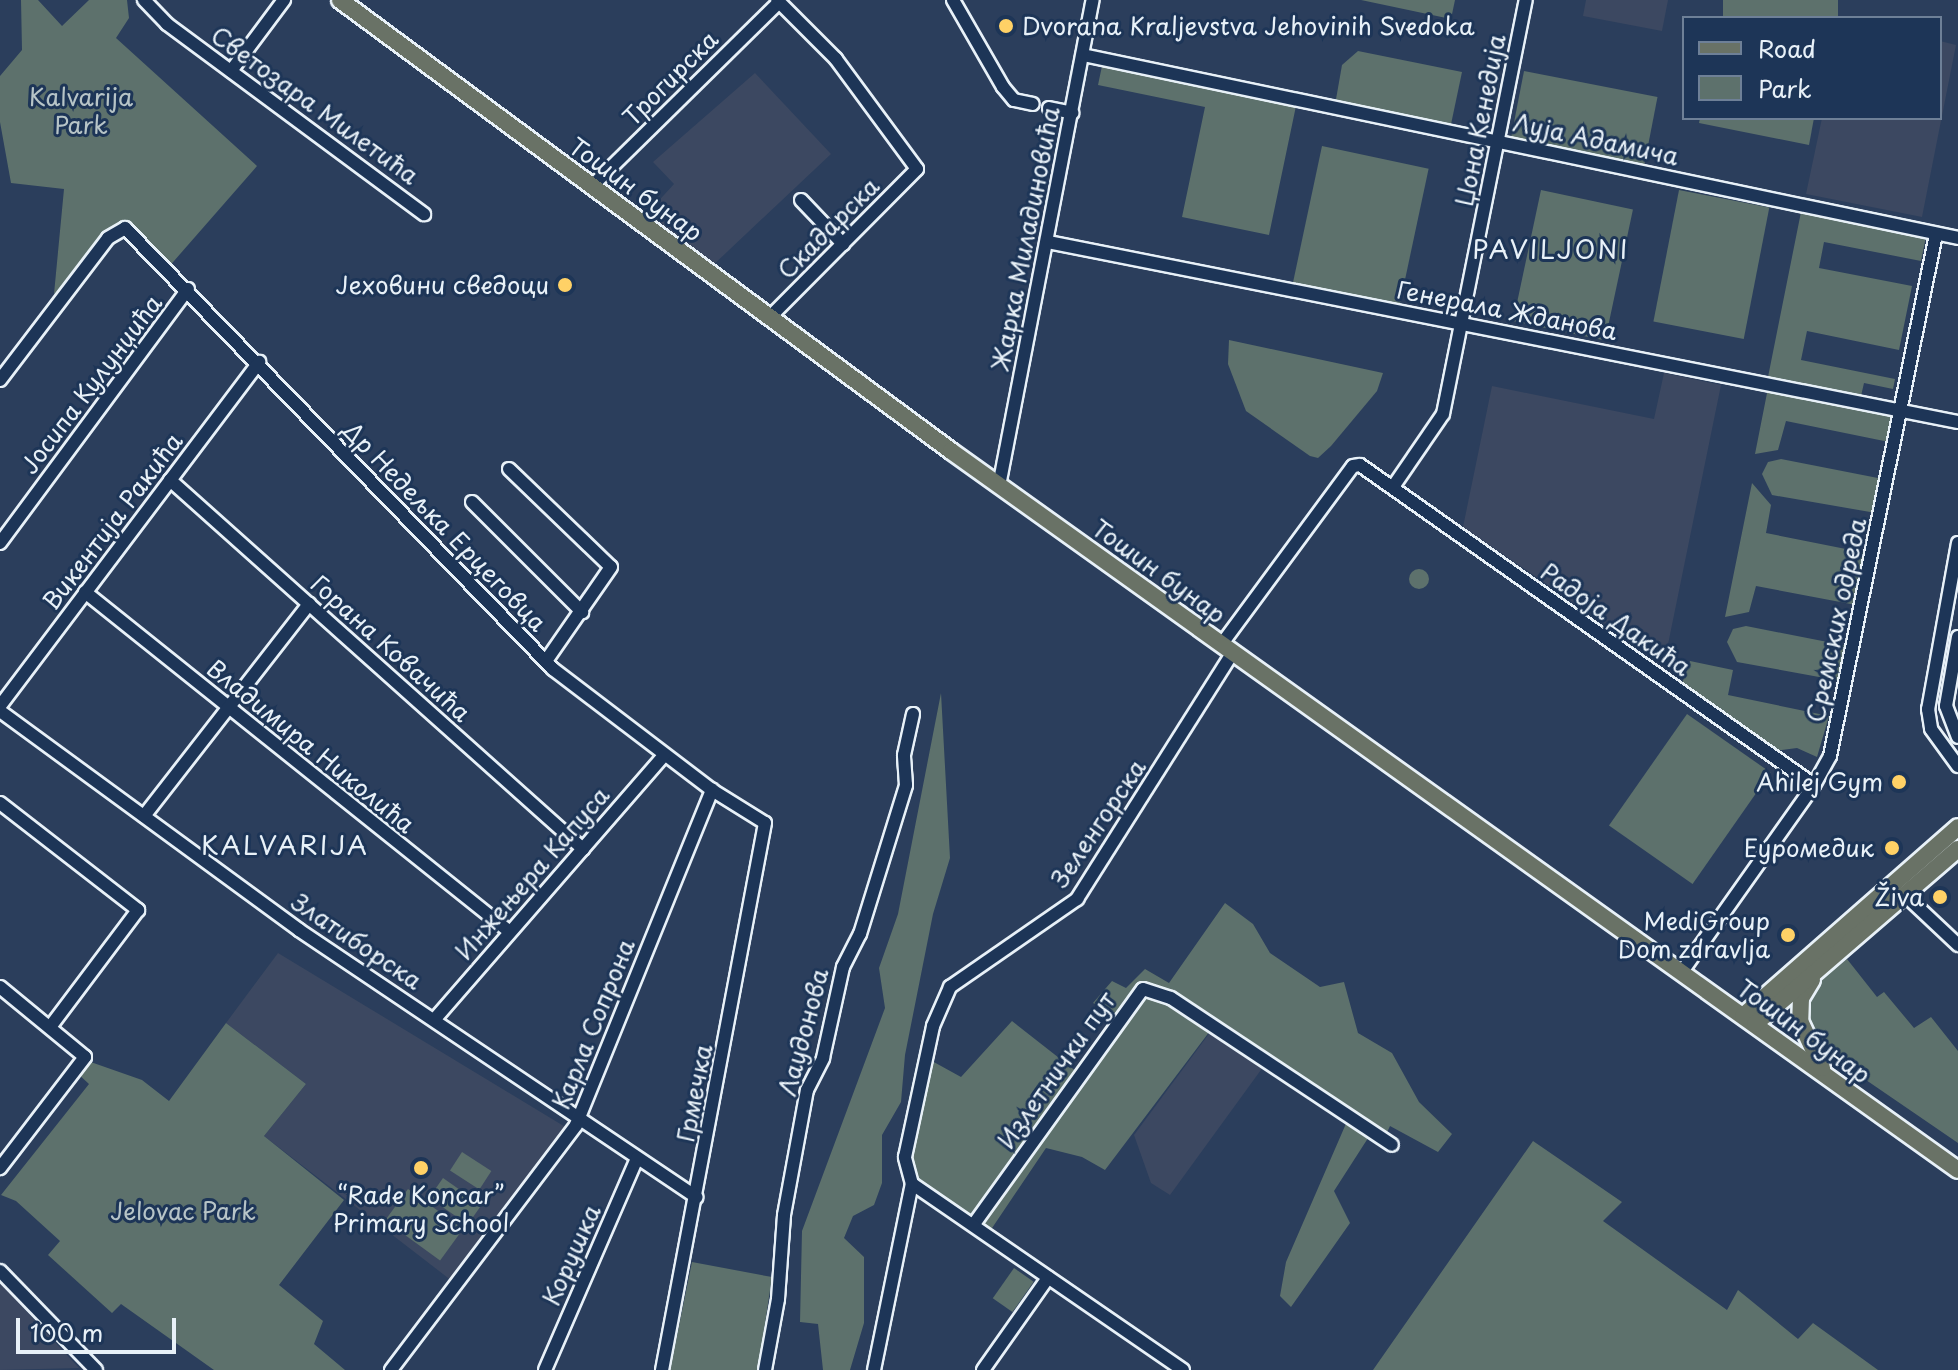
<!DOCTYPE html>
<meta charset="utf-8">
<style>
body{margin:0}
#map{position:relative;width:1958px;height:1370px;overflow:hidden;background:#2b3e5c;font-family:"Playpen Sans",sans-serif}
div>[style]{position:absolute}
.built>*{inset:0;background:#3c4861}
.green>*{inset:0;background:#5d716c;transform-origin:0 0}
.round{border-radius:50%}
.roads{filter:drop-shadow(2px 0 #e8f1f8) drop-shadow(-2px 0 #e8f1f8) drop-shadow(0 2px #e8f1f8) drop-shadow(0 -2px #e8f1f8)}
.minor>*{height:12px;margin:-6px;padding:0 6px;transform-origin:6px;border-radius:6px;background:#1d3557}
.major>*{height:16px;margin:-8px;padding:0 8px;transform-origin:8px;border-radius:8px;background:#697266}
.dots>*{width:22px;height:22px;translate:-50% -50%;box-sizing:border-box;border:4px solid #1d3557;border-radius:50%}
span{translate:-50% -50%;white-space:nowrap;text-align:center;line-height:1.15;-webkit-text-stroke:6px #1d3557;paint-order:stroke}
.poi-label{font-size:24px;color:#e8f1f8}
.left{translate:0 -50%;text-align:left}
.right{translate:-100% -50%;text-align:right}
.street-label{font-size:24px;color:#e8f1f8}
.park-label{font-size:24px;color:#b7c4c7}
.neighbourhood-label{font-size:26px;color:#e8f1f8;letter-spacing:2px}
.legend{position:absolute;left:1682px;top:16px;width:260px;height:104px;box-sizing:border-box;background:#1d3557;border:2px solid #6e8097;margin:0;padding:10px 14px;list-style:none;font-size:24px;color:#e8f1f8}
.legend li{display:flex;align-items:center;gap:16px;height:40px}
.legend b{width:40px;border:2px solid #6e8097}
.scale{position:absolute;left:16px;top:1318px;width:160px;height:36px;box-sizing:border-box;border:4px solid #e8f1f8;border-top:0;padding-left:10px;font-size:24px;line-height:28px;white-space:nowrap;color:#e8f1f8;-webkit-text-stroke:6px #1d3557;paint-order:stroke}
</style>
<div id="map">
<div class="built">
<i style="clip-path:polygon(1586px 0,1668px 0,1662px 31px,1583px 16px)"></i>
<i style="clip-path:polygon(1940px 41px,1956px 45px,1922px 217px,1806px 194px,1822px 118px,1940px 118px)"></i>
<i style="clip-path:polygon(755px 73px,831px 154px,710px 268px,643px 218px,674px 184px,653px 162px)"></i>
<i style="clip-path:polygon(1664px 373px,1721px 385px,1664px 664px,1463px 527px,1492px 386px,1654px 419px)"></i>
<i style="clip-path:polygon(278px 953px,567px 1128px,452px 1281px,264px 1136px,306px 1084px,226px 1023px)"></i>
<i style="clip-path:polygon(1214px 1027px,1266px 1063px,1170px 1195px,1151px 1183px,1134px 1135px)"></i>
<i style="clip-path:polygon(0 1283px,79px 1368px,0 1370px)"></i>
</div>
<div class="green">
<i style="clip-path:polygon(21px 0,38px 0,62px 26px,89px 0,127px 0,129px 18px,116px 38px,257px 166px,167px 269px,125px 228px,54px 294px,64px 189px,11px 183px,0 122px,0 76px,22px 50px)"></i>
<i style="clip-path:polygon(1361px 0,1455px 0,1451px 19px)"></i>
<i style="left:1723px;top:0;width:115px;height:18px"></i>
<i style="clip-path:polygon(1358px 51px,1462px 72px,1450px 129px,1335px 105px,1342px 65px)"></i>
<i style="clip-path:polygon(1102px 66px,1296px 106px,1269px 235px,1182px 217px,1205px 107px,1098px 85px)"></i>
<i style="left:1524px;top:71px;width:136px;height:69px;rotate:11deg"></i>
<i style="clip-path:polygon(1700px 118px,1814px 118px,1809px 145px,1699px 123px)"></i>
<i style="left:1322px;top:146px;width:109px;height:140px;rotate:12deg"></i>
<i style="left:1541px;top:190px;width:94px;height:134px;rotate:12deg"></i>
<i style="left:1679px;top:190px;width:92px;height:134px;rotate:11deg"></i>
<i style="clip-path:polygon(1802px 207px,1927px 232px,1921px 261px,1824px 242px,1819px 268px,1912px 286px,1899px 350px,1807px 331px,1801px 360px,1895px 379px,1893px 389px,1864px 383px,1861px 396px,1768px 377px)"></i>
<i style="clip-path:polygon(1229px 340px,1383px 373px,1377px 391px,1331px 446px,1318px 458px,1310px 456px,1246px 411px,1228px 364px)"></i>
<i style="clip-path:polygon(1768px 388px,1895px 414px,1889px 442px,1786px 421px,1778px 450px,1755px 454px)"></i>
<i style="clip-path:polygon(1781px 459px,1883px 479px,1876px 513px,1772px 495px,1762px 474px,1768px 462px)"></i>
<i style="clip-path:polygon(1752px 483px,1771px 505px,1766px 533px,1866px 553px,1856px 605px,1756px 586px,1749px 612px,1725px 617px)"></i>
<i class="round" style="left:1409px;top:569px;width:20px;height:20px"></i>
<i style="clip-path:polygon(1746px 626px,1848px 646px,1841px 681px,1737px 662px,1727px 642px,1733px 629px)"></i>
<i style="clip-path:polygon(1690px 661px,1733px 670px,1728px 695px,1829px 716px,1817px 757px,1797px 748px,1775px 751px,1681px 686px)"></i>
<i style="clip-path:polygon(941px 693px,950px 858px,933px 914px,905px 1055px,901px 1102px,882px 1135px,882px 1183px,874px 1205px,853px 1216px,844px 1238px,864px 1257px,864px 1323px,850px 1370px,823px 1370px,818px 1324px,800px 1322px,802px 1231px,885px 1008px,879px 968px,898px 914px)"></i>
<i style="left:1687px;top:714px;width:102px;height:136px;rotate:35deg"></i>
<i style="clip-path:polygon(1225px 903px,1253px 924px,1270px 953px,1320px 987px,1344px 982px,1358px 1033px,1392px 1053px,1419px 1102px,1452px 1134px,1438px 1152px,1390px 1126px,1383px 1141px,1370px 1135px,1334px 1191px,1350px 1223px,1291px 1307px,1280px 1296px,1286px 1262px,1348px 1119px,1213px 1027px,1105px 1170px,1082px 1157px,1046px 1148px,988px 1234px,912px 1184px,909px 1132px,923px 1073px,932px 1061px,961px 1077px,1012px 1021px,1077px 1072px,1115px 1015px,1093px 1003px,1112px 981px,1126px 988px,1145px 969px,1169px 983px)"></i>
<i style="clip-path:polygon(1847px 959px,1877px 997px,1884px 992px,1914px 1028px,1931px 1017px,1958px 1051px,1958px 1143px,1793px 1030px,1789px 1004px)"></i>
<i style="clip-path:polygon(226px 1023px,306px 1084px,264px 1136px,344px 1200px,279px 1285px,323px 1321px,314px 1344px,345px 1370px,214px 1370px,121px 1304px,112px 1313px,48px 1255px,60px 1241px,16px 1201px,1px 1195px,89px 1084px,76px 1072px,85px 1060px,142px 1080px,169px 1101px)"></i>
<i style="clip-path:polygon(1533px 1141px,1622px 1202px,1603px 1221px,1727px 1310px,1738px 1290px,1798px 1339px,1813px 1323px,1878px 1370px,1373px 1370px)"></i>
<i style="left:462px;top:1152px;width:35px;height:22px;rotate:33deg"></i>
<i style="left:443px;top:1178px;width:47px;height:24px;rotate:35deg"></i>
<i style="left:408px;top:1189px;width:68px;height:39px;rotate:36deg"></i>
<i style="clip-path:polygon(692px 1262px,772px 1277px,758px 1370px,670px 1370px)"></i>
<i style="left:1014px;top:1268px;width:24px;height:37px;rotate:35deg"></i>
</div>
<div class="roads">
<div class="minor">
<i style="left:144px;top:0;width:33px;rotate:46deg"></i>
<i style="left:167px;top:24px;width:320px;rotate:36.5deg"></i>
<i style="left:953px;top:0;width:100px;rotate:60.1deg"></i>
<i style="left:1003px;top:87px;width:17px;rotate:50deg"></i>
<i style="left:1014px;top:100px;width:19px;rotate:12deg"></i>
<i style="left:1083px;top:55px;width:894px;rotate:11.81deg"></i>
<i style="left:231px;top:71px;width:89px;rotate:-53.3deg"></i>
<i style="left:1049px;top:108px;width:24px;rotate:12deg"></i>
<i style="left:592px;top:186px;width:262px;rotate:-44.5deg"></i>
<i style="left:801px;top:200px;width:61px;rotate:46.3deg"></i>
<i style="left:1048px;top:242px;width:928px;rotate:11.19deg"></i>
<i style="left:769px;top:318px;width:210px;rotate:-45.2deg"></i>
<i style="left:917px;top:169px;width:137px;rotate:-126.4deg"></i>
<i style="left:836px;top:59px;width:83px;rotate:-135deg"></i>
<i style="left:0;top:380px;width:178px;rotate:-52.7deg"></i>
<i style="left:108px;top:238px;width:20px;rotate:-30deg"></i>
<i style="left:125px;top:228px;width:615px;rotate:45.86deg"></i>
<i style="left:553px;top:669px;width:200px;rotate:37.3deg"></i>
<i style="left:712px;top:790px;width:62px;rotate:31.9deg"></i>
<i style="left:765px;top:823px;width:557px;rotate:100.66deg"></i>
<i style="left:509px;top:469px;width:141px;rotate:43.9deg"></i>
<i style="left:611px;top:567px;width:114px;rotate:124.7deg"></i>
<i style="left:170px;top:480px;width:554px;rotate:41.78deg"></i>
<i style="left:999px;top:486px;width:495px;rotate:-79.1deg"></i>
<i style="left:1393px;top:487px;width:88px;rotate:-55.6deg"></i>
<i style="left:1443px;top:414px;width:422px;rotate:-78.7deg"></i>
<i style="left:472px;top:502px;width:156px;rotate:45deg"></i>
<i style="left:0;top:543px;width:316px;rotate:-53.5deg"></i>
<i style="left:1958px;top:543px;width:169px;rotate:100.2deg"></i>
<i style="left:1928px;top:709px;width:20px;rotate:81deg"></i>
<i style="left:1931px;top:729px;width:46px;rotate:53.9deg"></i>
<i style="left:85px;top:592px;width:544px;rotate:38.66deg"></i>
<i style="left:1958px;top:637px;width:70px;rotate:99.9deg"></i>
<i style="left:1946px;top:706px;width:33px;rotate:69deg"></i>
<i style="left:1221px;top:645px;width:222px;rotate:-53.6deg"></i>
<i style="left:1353px;top:466px;width:7px;rotate:-8deg"></i>
<i style="left:1360px;top:465px;width:555px;rotate:35.18deg"></i>
<i style="left:0;top:706px;width:431px;rotate:-53deg"></i>
<i style="left:0;top:711px;width:371px;rotate:36.2deg"></i>
<i style="left:299px;top:930px;width:479px;rotate:33.9deg"></i>
<i style="left:0;top:803px;width:175px;rotate:37.8deg"></i>
<i style="left:138px;top:910px;width:145px;rotate:126.9deg"></i>
<i style="left:144px;top:816px;width:269px;rotate:-52.1deg"></i>
<i style="left:1905px;top:895px;width:73px;rotate:43.3deg"></i>
<i style="left:1681px;top:973px;width:230px;rotate:-54.7deg"></i>
<i style="left:1814px;top:785px;width:33px;rotate:-61deg"></i>
<i style="left:1830px;top:756px;width:533px;rotate:-78.52deg"></i>
<i style="left:0;top:987px;width:110px;rotate:39.5deg"></i>
<i style="left:85px;top:1057px;width:140px;rotate:127.4deg"></i>
<i style="left:434px;top:1020px;width:351px;rotate:-49deg"></i>
<i style="left:974px;top:1224px;width:289px;rotate:-54.3deg"></i>
<i style="left:1143px;top:989px;width:29px;rotate:18deg"></i>
<i style="left:1171px;top:998px;width:265px;rotate:33.6deg"></i>
<i style="left:0;top:1271px;width:138px;rotate:45.9deg"></i>
<i style="left:391px;top:1370px;width:307px;rotate:-52.9deg"></i>
<i style="left:576px;top:1125px;width:362px;rotate:-67.9deg"></i>
<i style="left:545px;top:1370px;width:231px;rotate:-66.5deg"></i>
<i style="left:765px;top:1370px;width:72px;rotate:-79.6deg"></i>
<i style="left:778px;top:1299px;width:84px;rotate:-85.9deg"></i>
<i style="left:784px;top:1215px;width:127px;rotate:-79.6deg"></i>
<i style="left:807px;top:1090px;width:36px;rotate:-63deg"></i>
<i style="left:823px;top:1058px;width:93px;rotate:-77.6deg"></i>
<i style="left:843px;top:967px;width:37px;rotate:-63deg"></i>
<i style="left:860px;top:934px;width:156px;rotate:-72.8deg"></i>
<i style="left:906px;top:785px;width:30px;rotate:-94deg"></i>
<i style="left:904px;top:755px;width:42px;rotate:-77.6deg"></i>
<i style="left:874px;top:1370px;width:190px;rotate:-78.5deg"></i>
<i style="left:983px;top:1370px;width:113px;rotate:-54.8deg"></i>
<i style="left:1183px;top:1370px;width:329px;rotate:-145.5deg"></i>
<i style="left:912px;top:1184px;width:28px;rotate:-105deg"></i>
<i style="left:905px;top:1157px;width:134px;rotate:-77.9deg"></i>
<i style="left:933px;top:1026px;width:43px;rotate:-66.4deg"></i>
<i style="left:950px;top:987px;width:155px;rotate:-34.7deg"></i>
<i style="left:1077px;top:899px;width:290px;rotate:-57.7deg"></i>
</div>
<div class="major">
<i style="left:340px;top:0;width:759px;rotate:36.43deg"></i>
<i style="left:951px;top:451px;width:1237px;rotate:35.53deg"></i>
<i style="left:1812px;top:980px;width:21px;rotate:121deg"></i>
<i style="left:1801px;top:998px;width:23px;rotate:92deg"></i>
<i style="left:1800px;top:1021px;width:52px;rotate:64.9deg"></i>
<i style="left:1743px;top:1016px;width:286px;rotate:-41.3deg"></i>
<i style="left:1755px;top:1024px;width:268px;rotate:-40.8deg"></i>
</div>
</div>
<div class="dots">
<i style="left:1006px;top:26px;background:#ffd166"></i>
<i style="left:565px;top:285px;background:#ffd166"></i>
<i style="left:1899px;top:782px;background:#ffd166"></i>
<i style="left:1892px;top:848px;background:#ffd166"></i>
<i style="left:1940px;top:897px;background:#ffd166"></i>
<i style="left:1788px;top:935px;background:#ffd166"></i>
<i style="left:421px;top:1168px;background:#ffd166"></i>
</div>
<div class="poi-label">
<span class="left" style="left:1022px;top:26px">Dvorana Kraljevstva Jehovinih Svedoka</span>
<span class="right" style="left:549px;top:285px">Јеховини сведоци</span>
<span class="right" style="left:1883px;top:782px">Ahilej Gym</span>
<span class="right" style="left:1874px;top:848px">Еуромедик</span>
<span class="right" style="left:1924px;top:897px">Živa</span>
<span class="right" style="left:1770px;top:935px">MediGroup<br>Dom zdravlja</span>
<span style="left:421px;top:1209px">“Rade Koncar”<br>Primary School</span>
</div>
<div class="street-label">
<span style="left:670px;top:78px;rotate:-45deg">Трогирска</span>
<span style="left:315px;top:105px;rotate:36deg">Светозара Милетића</span>
<span style="left:1480px;top:120px;rotate:-79deg">Џона Кенедија</span>
<span style="left:1596px;top:139px;rotate:12deg">Луја Адамича</span>
<span style="left:636px;top:189px;rotate:36deg">Тошин бунар</span>
<span style="left:828px;top:228px;rotate:-45deg">Скадарска</span>
<span style="left:1025px;top:239px;rotate:-79deg">Жарка Миладиновића</span>
<span style="left:1507px;top:310px;rotate:11deg">Генерала Жданова</span>
<span style="left:91px;top:384px;rotate:-53deg">Јосипа Кулунџића</span>
<span style="left:112px;top:521px;rotate:-53deg">Викентија Ракића</span>
<span style="left:445px;top:526px;rotate:46deg">Др Недељка Ерцеговца</span>
<span style="left:1159px;top:571px;rotate:36deg">Тошин бунар</span>
<span style="left:1616px;top:619px;rotate:35deg">Радоја Дакића</span>
<span style="left:1836px;top:620px;rotate:-78deg">Сремских одреда</span>
<span style="left:391px;top:648px;rotate:42deg">Горана Ковачића</span>
<span style="left:311px;top:746px;rotate:39deg">Владимира Николића</span>
<span style="left:1098px;top:823px;rotate:-56deg">Зеленгорска</span>
<span style="left:532px;top:873px;rotate:-49deg">Инжењера Капуса</span>
<span style="left:357px;top:941px;rotate:34deg">Златиборска</span>
<span style="left:593px;top:1024px;rotate:-68deg">Карла Сопрона</span>
<span style="left:1804px;top:1031px;rotate:36deg">Тошин бунар</span>
<span style="left:803px;top:1032px;rotate:-75deg">Лаудонова</span>
<span style="left:1056px;top:1070px;rotate:-55deg">Излетнички пут</span>
<span style="left:694px;top:1093px;rotate:-79deg">Грмечка</span>
<span style="left:571px;top:1255px;rotate:-66deg">Корушка</span>
</div>
<div class="park-label">
<span style="left:81px;top:111px">Kalvarija<br>Park</span>
<span style="left:183px;top:1211px">Jelovac Park</span>
</div>
<div class="neighbourhood-label">
<span style="left:1551px;top:249px">PAVILJONI</span>
<span style="left:285px;top:845px">KALVARIJA</span>
</div>
<ul class="legend">
<li><b style="height:10px;background:#697266"></b>Road</li>
<li><b style="height:22px;background:#5d716c"></b>Park</li>
</ul>
<div class="scale">100 m</div>
</div>
